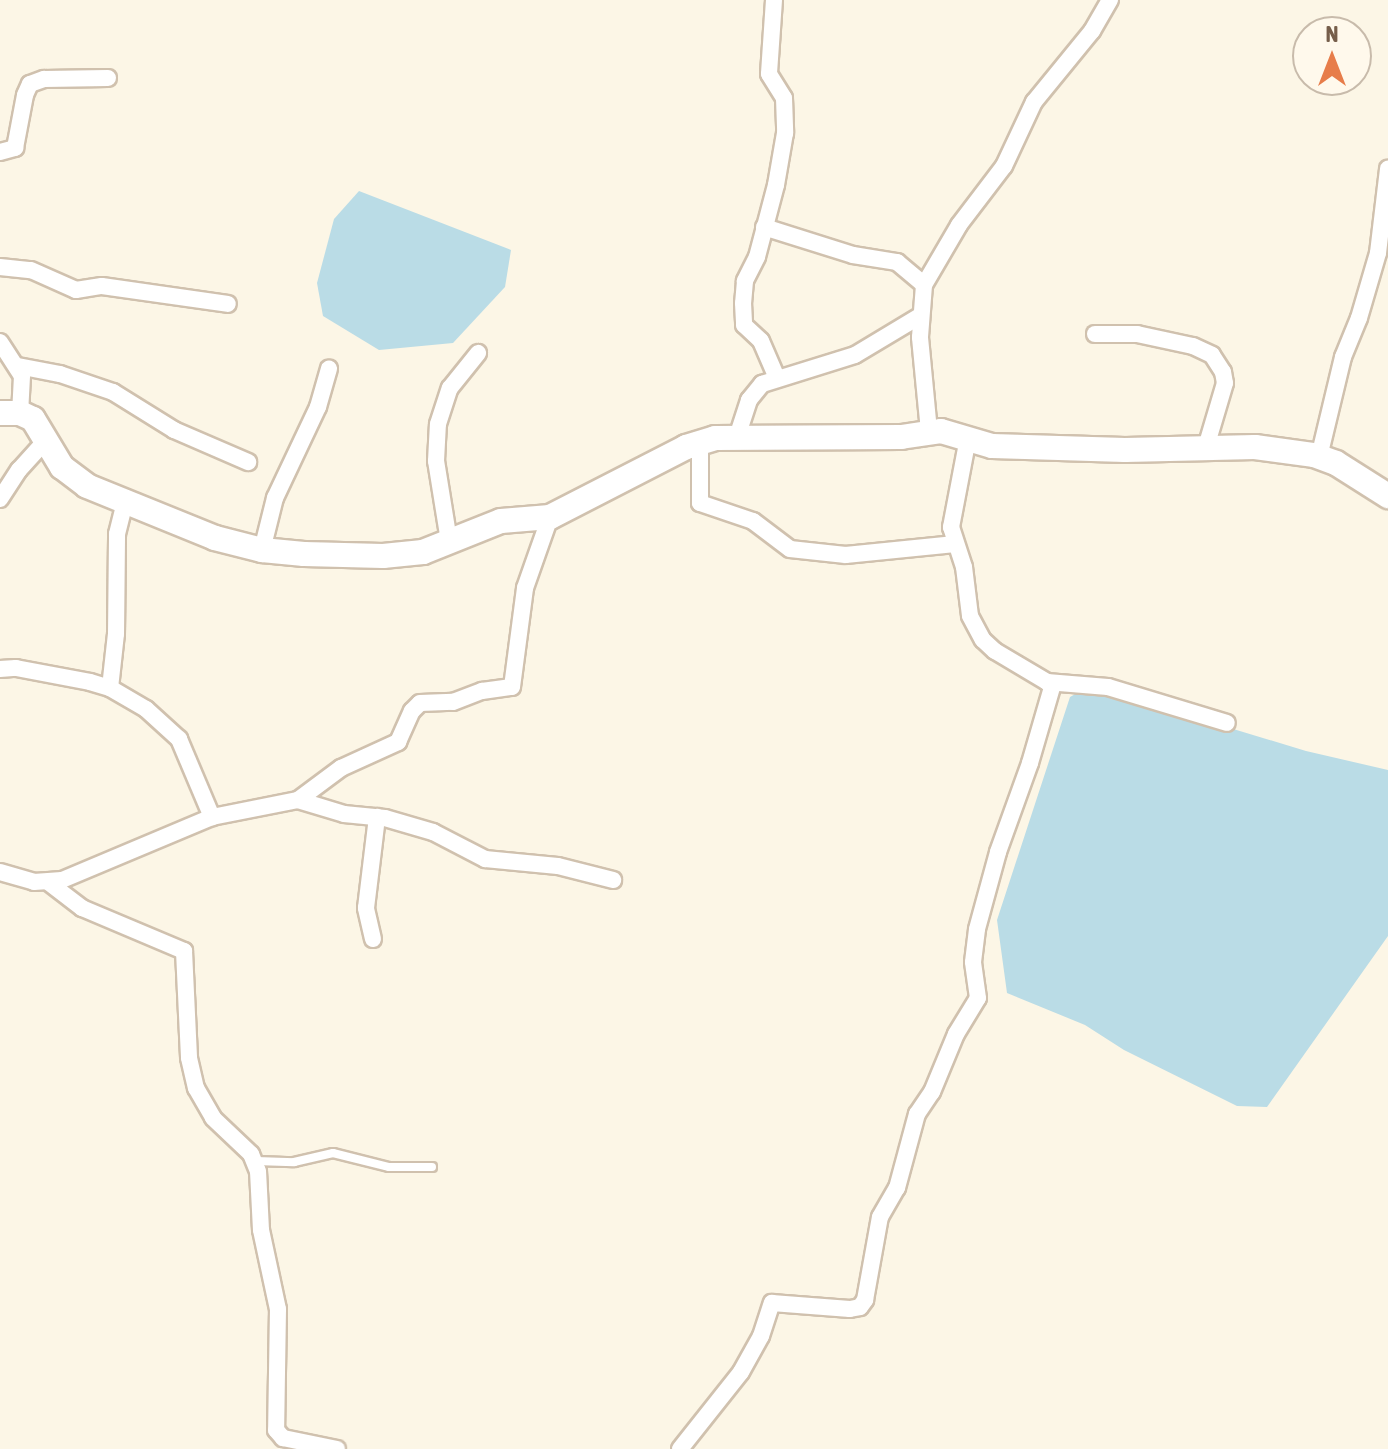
<!DOCTYPE html>
<style>
body{margin:0}
#map{position:relative;width:1388px;height:1449px;overflow:hidden;background:#fcf6e6;font-family:"Asap Condensed",sans-serif}
div>[style]{position:absolute}
.water>*{inset:0;background:#badce6}
.roads{filter:drop-shadow(2px 0 #d0c1ae) drop-shadow(-2px 0 #d0c1ae) drop-shadow(0 2px #d0c1ae) drop-shadow(0 -2px #d0c1ae)}
.lane>*{height:8px;margin:-4px;padding:0 4px;transform-origin:4px;border-radius:4px;background:#fff}
.street>*{height:16px;margin:-8px;padding:0 8px;transform-origin:8px;border-radius:8px;background:#fff}
.secondary>*{height:24px;margin:-12px;padding:0 12px;transform-origin:12px;border-radius:12px;background:#fff}
span{translate:-50% -50%;white-space:nowrap;text-align:center;line-height:1.15;-webkit-text-stroke:7px #fff9ec;paint-order:stroke}
.north{position:absolute;left:1292px;top:16px;width:80px;height:80px;box-sizing:border-box;background:#fff9ec;border:2px solid #c8bbab;border-radius:50%;rotate:0deg;font-size:22px;font-weight:700;line-height:32px;text-align:center;color:#765e4a}
.north::after{content:'';display:block;margin:auto;width:28px;height:36px;background:#e77d4a;clip-path:polygon(50% 0,100% 100%,50% 72%,0 100%)}
</style>
<div id="map">
<div class="water">
<i style="clip-path:polygon(359px 191px,511px 250px,505px 287px,453px 343px,379px 350px,323px 316px,317px 283px,334px 219px)"></i>
<i style="clip-path:polygon(1086px 688px,1121px 695px,1306px 751px,1388px 770px,1388px 936px,1267px 1107px,1237px 1106px,1124px 1050px,1085px 1025px,1007px 993px,997px 920px,1070px 697px)"></i>
</div>
<div class="roads">
<div class="lane">
<i style="left:256px;top:1161px;width:38px;rotate:2deg"></i>
<i style="left:294px;top:1162px;width:40px;rotate:-13deg"></i>
<i style="left:333px;top:1153px;width:58px;rotate:14deg"></i>
<i style="left:389px;top:1167px;width:43px"></i>
</div>
<div class="street">
<i style="left:774px;top:0;width:74px;rotate:93.9deg"></i>
<i style="left:769px;top:74px;width:28px;rotate:58deg"></i>
<i style="left:784px;top:98px;width:35px;rotate:88deg"></i>
<i style="left:785px;top:133px;width:53px;rotate:99.8deg"></i>
<i style="left:776px;top:185px;width:74px;rotate:104.8deg"></i>
<i style="left:757px;top:257px;width:27px;rotate:117deg"></i>
<i style="left:745px;top:281px;width:22px;rotate:95deg"></i>
<i style="left:743px;top:303px;width:22px;rotate:87deg"></i>
<i style="left:744px;top:325px;width:23px;rotate:43deg"></i>
<i style="left:761px;top:341px;width:40px;rotate:66.6deg"></i>
<i style="left:0;top:152px;width:16px;rotate:-15deg"></i>
<i style="left:15px;top:148px;width:54px;rotate:-79.3deg"></i>
<i style="left:25px;top:95px;width:12px;rotate:-66deg"></i>
<i style="left:30px;top:84px;width:15px;rotate:-20deg"></i>
<i style="left:44px;top:79px;width:64px;rotate:-0.9deg"></i>
<i style="left:764px;top:227px;width:93px;rotate:17.5deg"></i>
<i style="left:853px;top:255px;width:45px;rotate:9deg"></i>
<i style="left:897px;top:262px;width:35px;rotate:40deg"></i>
<i style="left:0;top:267px;width:31px;rotate:6deg"></i>
<i style="left:31px;top:270px;width:49px;rotate:24deg"></i>
<i style="left:76px;top:290px;width:26px;rotate:-9deg"></i>
<i style="left:102px;top:286px;width:127px;rotate:8.1deg"></i>
<i style="left:1095px;top:334px;width:42px"></i>
<i style="left:1137px;top:334px;width:57px;rotate:12.1deg"></i>
<i style="left:1193px;top:346px;width:21px;rotate:25deg"></i>
<i style="left:1212px;top:355px;width:20px;rotate:57deg"></i>
<i style="left:1223px;top:372px;width:11px;rotate:80deg"></i>
<i style="left:1225px;top:383px;width:67px;rotate:106.5deg"></i>
<i style="left:0;top:342px;width:40px;rotate:57.1deg"></i>
<i style="left:22px;top:376px;width:37px;rotate:93deg"></i>
<i style="left:18px;top:366px;width:43px;rotate:10.8deg"></i>
<i style="left:60px;top:374px;width:56px;rotate:18.8deg"></i>
<i style="left:113px;top:392px;width:72px;rotate:31.9deg"></i>
<i style="left:174px;top:430px;width:81px;rotate:23.4deg"></i>
<i style="left:929px;top:431px;width:94px;rotate:-95.5deg"></i>
<i style="left:920px;top:337px;width:52px;rotate:-85.6deg"></i>
<i style="left:924px;top:285px;width:69px;rotate:-59.7deg"></i>
<i style="left:959px;top:225px;width:74px;rotate:-52.7deg"></i>
<i style="left:1004px;top:166px;width:71px;rotate:-64.9deg"></i>
<i style="left:1034px;top:102px;width:92px;rotate:-50.8deg"></i>
<i style="left:1092px;top:31px;width:36px;rotate:-60deg"></i>
<i style="left:737px;top:437px;width:39px;rotate:-72deg"></i>
<i style="left:749px;top:400px;width:21px;rotate:-51deg"></i>
<i style="left:762px;top:384px;width:97px;rotate:-17.3deg"></i>
<i style="left:855px;top:355px;width:76px;rotate:-31deg"></i>
<i style="left:968px;top:438px;width:91px;rotate:100.8deg"></i>
<i style="left:951px;top:527px;width:42px;rotate:72deg"></i>
<i style="left:964px;top:567px;width:49px;rotate:83deg"></i>
<i style="left:970px;top:616px;width:27px;rotate:62deg"></i>
<i style="left:983px;top:640px;width:16px;rotate:43deg"></i>
<i style="left:995px;top:651px;width:61px;rotate:30.8deg"></i>
<i style="left:1047px;top:682px;width:61px;rotate:4.7deg"></i>
<i style="left:1108px;top:687px;width:124px;rotate:16.8deg"></i>
<i style="left:700px;top:441px;width:62px;rotate:90deg"></i>
<i style="left:700px;top:503px;width:56px;rotate:18.8deg"></i>
<i style="left:753px;top:521px;width:46px;rotate:37.1deg"></i>
<i style="left:790px;top:549px;width:56px;rotate:6.1deg"></i>
<i style="left:846px;top:555px;width:109px;rotate:-5.8deg"></i>
<i style="left:1319px;top:457px;width:103px;rotate:-76.5deg"></i>
<i style="left:1343px;top:357px;width:42px;rotate:-67.7deg"></i>
<i style="left:1359px;top:318px;width:68px;rotate:-73.7deg"></i>
<i style="left:1378px;top:253px;width:85px;rotate:-83.2deg"></i>
<i style="left:0;top:499px;width:35px;rotate:-57deg"></i>
<i style="left:19px;top:470px;width:42px;rotate:-47.9deg"></i>
<i style="left:449px;top:541px;width:81px;rotate:-99.2deg"></i>
<i style="left:436px;top:461px;width:37px;rotate:-87deg"></i>
<i style="left:438px;top:424px;width:38px;rotate:-72deg"></i>
<i style="left:450px;top:388px;width:45px;rotate:-51.3deg"></i>
<i style="left:262px;top:550px;width:54px;rotate:-76deg"></i>
<i style="left:275px;top:498px;width:101px;rotate:-64.7deg"></i>
<i style="left:318px;top:407px;width:40px;rotate:-74deg"></i>
<i style="left:0;top:669px;width:16px;rotate:-4deg"></i>
<i style="left:16px;top:668px;width:75px;rotate:10.7deg"></i>
<i style="left:90px;top:682px;width:21px;rotate:17deg"></i>
<i style="left:110px;top:688px;width:42px;rotate:30.3deg"></i>
<i style="left:146px;top:709px;width:45px;rotate:42.3deg"></i>
<i style="left:179px;top:739px;width:85px;rotate:67.1deg"></i>
<i style="left:110px;top:688px;width:54px;rotate:-83.7deg"></i>
<i style="left:116px;top:634px;width:100px;rotate:-89.4deg"></i>
<i style="left:117px;top:534px;width:32px;rotate:-76deg"></i>
<i style="left:298px;top:800px;width:48px;rotate:16.9deg"></i>
<i style="left:344px;top:814px;width:41px;rotate:5.6deg"></i>
<i style="left:385px;top:818px;width:50px;rotate:16.3deg"></i>
<i style="left:433px;top:832px;width:59px;rotate:27.4deg"></i>
<i style="left:485px;top:859px;width:73px;rotate:5.5deg"></i>
<i style="left:558px;top:866px;width:57px;rotate:14.3deg"></i>
<i style="left:0;top:872px;width:35px;rotate:16deg"></i>
<i style="left:34px;top:882px;width:28px;rotate:-4deg"></i>
<i style="left:62px;top:880px;width:163px;rotate:-22.8deg"></i>
<i style="left:212px;top:817px;width:88px;rotate:-11.2deg"></i>
<i style="left:298px;top:800px;width:54px;rotate:-36.7deg"></i>
<i style="left:341px;top:768px;width:63px;rotate:-24.5deg"></i>
<i style="left:398px;top:742px;width:34px;rotate:-66deg"></i>
<i style="left:412px;top:711px;width:11px;rotate:-45deg"></i>
<i style="left:420px;top:703px;width:33px;rotate:-2deg"></i>
<i style="left:453px;top:702px;width:31px;rotate:-21deg"></i>
<i style="left:482px;top:691px;width:30px;rotate:-8deg"></i>
<i style="left:512px;top:687px;width:100px;rotate:-82.5deg"></i>
<i style="left:525px;top:588px;width:75px;rotate:-70.6deg"></i>
<i style="left:48px;top:882px;width:43px;rotate:37.4deg"></i>
<i style="left:82px;top:908px;width:111px;rotate:22.9deg"></i>
<i style="left:184px;top:951px;width:107px;rotate:87.3deg"></i>
<i style="left:189px;top:1058px;width:31px;rotate:77deg"></i>
<i style="left:196px;top:1088px;width:34px;rotate:60deg"></i>
<i style="left:213px;top:1118px;width:52px;rotate:43.5deg"></i>
<i style="left:251px;top:1154px;width:18px;rotate:68deg"></i>
<i style="left:258px;top:1171px;width:59px;rotate:87.1deg"></i>
<i style="left:261px;top:1230px;width:81px;rotate:77.9deg"></i>
<i style="left:278px;top:1309px;width:121px;rotate:90.9deg"></i>
<i style="left:276px;top:1430px;width:11px;rotate:49deg"></i>
<i style="left:283px;top:1438px;width:55px;rotate:11.5deg"></i>
<i style="left:373px;top:939px;width:32px;rotate:-103deg"></i>
<i style="left:366px;top:908px;width:92px;rotate:-83.1deg"></i>
<i style="left:680px;top:1449px;width:98px;rotate:-51.6deg"></i>
<i style="left:741px;top:1372px;width:41px;rotate:-60.9deg"></i>
<i style="left:761px;top:1336px;width:35px;rotate:-72deg"></i>
<i style="left:772px;top:1303px;width:78px;rotate:4.4deg"></i>
<i style="left:850px;top:1309px;width:10px;rotate:-11deg"></i>
<i style="left:860px;top:1307px;width:9px;rotate:-54deg"></i>
<i style="left:865px;top:1300px;width:84px;rotate:-79.8deg"></i>
<i style="left:880px;top:1217px;width:34px;rotate:-60deg"></i>
<i style="left:897px;top:1188px;width:77px;rotate:-74.9deg"></i>
<i style="left:917px;top:1114px;width:27px;rotate:-56deg"></i>
<i style="left:932px;top:1092px;width:63px;rotate:-67.5deg"></i>
<i style="left:956px;top:1034px;width:42px;rotate:-58.6deg"></i>
<i style="left:978px;top:998px;width:36px;rotate:-98deg"></i>
<i style="left:973px;top:962px;width:33px;rotate:-83deg"></i>
<i style="left:977px;top:929px;width:80px;rotate:-74.7deg"></i>
<i style="left:998px;top:852px;width:95px;rotate:-70.2deg"></i>
<i style="left:1030px;top:763px;width:82px;rotate:-73.8deg"></i>
</div>
<div class="secondary">
<i style="left:0;top:413px;width:20px"></i>
<i style="left:20px;top:413px;width:14px;rotate:25deg"></i>
<i style="left:33px;top:419px;width:56px;rotate:58.9deg"></i>
<i style="left:62px;top:467px;width:31px;rotate:37deg"></i>
<i style="left:87px;top:486px;width:138px;rotate:22.1deg"></i>
<i style="left:215px;top:538px;width:49px;rotate:14.3deg"></i>
<i style="left:262px;top:550px;width:42px;rotate:5.4deg"></i>
<i style="left:304px;top:554px;width:79px;rotate:1.5deg"></i>
<i style="left:383px;top:556px;width:40px;rotate:-5.7deg"></i>
<i style="left:423px;top:552px;width:84px;rotate:-21.7deg"></i>
<i style="left:501px;top:521px;width:49px;rotate:-4.7deg"></i>
<i style="left:550px;top:517px;width:153px;rotate:-27.2deg"></i>
<i style="left:686px;top:447px;width:30px;rotate:-17deg"></i>
<i style="left:715px;top:438px;width:186px;rotate:-0.3deg"></i>
<i style="left:901px;top:437px;width:40px;rotate:-8.5deg"></i>
<i style="left:941px;top:431px;width:53px;rotate:16.4deg"></i>
<i style="left:992px;top:446px;width:133px;rotate:1.7deg"></i>
<i style="left:1125px;top:450px;width:130px;rotate:-1.3deg"></i>
<i style="left:1255px;top:447px;width:60px;rotate:7.7deg"></i>
<i style="left:1314px;top:455px;width:23px;rotate:20deg"></i>
<i style="left:1336px;top:463px;width:62px;rotate:32.4deg"></i>
</div>
</div>
<div class="north">N</div>
</div>
